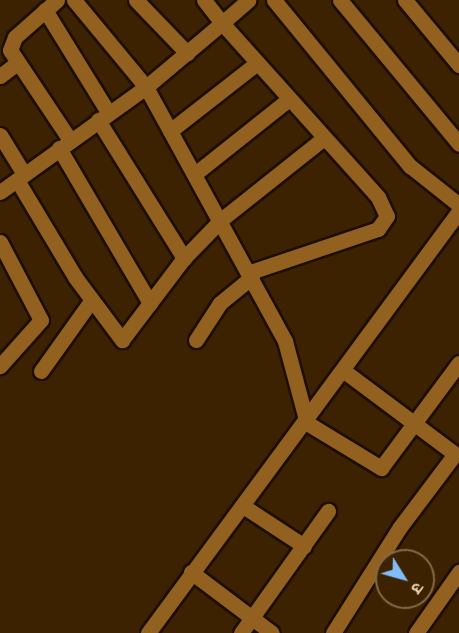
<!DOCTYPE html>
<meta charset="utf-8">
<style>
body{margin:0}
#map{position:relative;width:459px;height:633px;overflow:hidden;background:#3c2200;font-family:"PT Sans Narrow","Noto Sans Devanagari",sans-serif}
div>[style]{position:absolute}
.roads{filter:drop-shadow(2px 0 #1d0e00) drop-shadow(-2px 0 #1d0e00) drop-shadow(0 2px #1d0e00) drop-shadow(0 -2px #1d0e00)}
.minor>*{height:15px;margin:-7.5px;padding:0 7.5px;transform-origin:7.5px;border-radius:7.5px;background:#93611f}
span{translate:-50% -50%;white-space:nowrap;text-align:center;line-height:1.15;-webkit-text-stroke:4.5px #3c2200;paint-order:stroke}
.north{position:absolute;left:375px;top:549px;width:60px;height:60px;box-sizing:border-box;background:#3c2200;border:2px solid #846848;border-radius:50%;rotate:127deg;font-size:16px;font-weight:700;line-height:24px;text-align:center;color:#efd2b4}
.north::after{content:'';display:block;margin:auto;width:21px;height:27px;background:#7fbdfa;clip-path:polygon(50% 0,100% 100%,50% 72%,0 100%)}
</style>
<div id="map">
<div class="roads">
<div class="minor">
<i style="left:57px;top:0;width:56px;rotate:138.6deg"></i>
<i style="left:15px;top:37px;width:14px;rotate:111deg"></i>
<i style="left:10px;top:50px;width:108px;rotate:56.3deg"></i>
<i style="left:74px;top:0;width:113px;rotate:50.4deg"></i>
<i style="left:146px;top:87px;width:99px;rotate:-40.1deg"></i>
<i style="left:222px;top:23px;width:234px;rotate:48.1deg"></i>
<i style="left:378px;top:197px;width:21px;rotate:65deg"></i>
<i style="left:387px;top:216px;width:16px;rotate:125deg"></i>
<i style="left:378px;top:229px;width:135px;rotate:161.4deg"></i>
<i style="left:136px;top:0;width:74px;rotate:46.1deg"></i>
<i style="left:204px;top:0;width:29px;rotate:52deg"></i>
<i style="left:222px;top:23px;width:35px;rotate:-41deg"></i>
<i style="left:274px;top:0;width:215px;rotate:50.7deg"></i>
<i style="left:410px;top:166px;width:63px;rotate:38.5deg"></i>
<i style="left:340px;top:0;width:187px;rotate:50.4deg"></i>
<i style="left:405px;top:0;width:85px;rotate:50.3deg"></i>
<i style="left:45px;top:10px;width:120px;rotate:58.3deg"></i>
<i style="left:0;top:76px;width:21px;rotate:-37deg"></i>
<i style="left:98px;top:120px;width:163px;rotate:58.1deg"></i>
<i style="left:170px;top:131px;width:110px;rotate:-38deg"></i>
<i style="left:0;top:135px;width:46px;rotate:58.4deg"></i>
<i style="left:59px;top:148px;width:180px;rotate:59.6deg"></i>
<i style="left:196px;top:173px;width:119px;rotate:-38.5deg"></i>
<i style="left:17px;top:180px;width:113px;rotate:59.1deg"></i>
<i style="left:75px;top:277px;width:79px;rotate:53.3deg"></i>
<i style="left:122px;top:340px;width:103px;rotate:-52.9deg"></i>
<i style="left:184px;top:258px;width:54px;rotate:-45.7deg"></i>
<i style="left:222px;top:219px;width:130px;rotate:-38.5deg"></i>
<i style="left:0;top:192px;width:180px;rotate:-35.7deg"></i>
<i style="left:146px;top:87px;width:290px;rotate:61.3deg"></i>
<i style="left:285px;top:341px;width:85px;rotate:75deg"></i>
<i style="left:307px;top:423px;width:87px;rotate:31.3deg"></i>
<i style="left:381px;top:468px;width:131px;rotate:-53.4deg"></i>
<i style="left:0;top:242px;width:88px;rotate:62.3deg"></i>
<i style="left:41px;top:320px;width:62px;rotate:131.7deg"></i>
<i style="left:196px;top:340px;width:44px;rotate:-57deg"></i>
<i style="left:220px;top:303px;width:41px;rotate:-39.1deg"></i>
<i style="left:41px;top:371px;width:86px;rotate:-54.5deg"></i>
<i style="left:243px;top:506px;width:73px;rotate:33.3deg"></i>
<i style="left:191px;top:572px;width:101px;rotate:37deg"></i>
<i style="left:148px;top:633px;width:524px;rotate:-53.61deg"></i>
<i style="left:241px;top:633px;width:150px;rotate:-54.5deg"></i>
<i style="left:333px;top:633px;width:125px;rotate:-57.7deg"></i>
<i style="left:400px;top:527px;width:91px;rotate:-53deg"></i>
<i style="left:455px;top:454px;width:139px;rotate:-143.2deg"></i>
<i style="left:416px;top:633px;width:75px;rotate:-54.8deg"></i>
</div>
</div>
<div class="north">उ</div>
</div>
